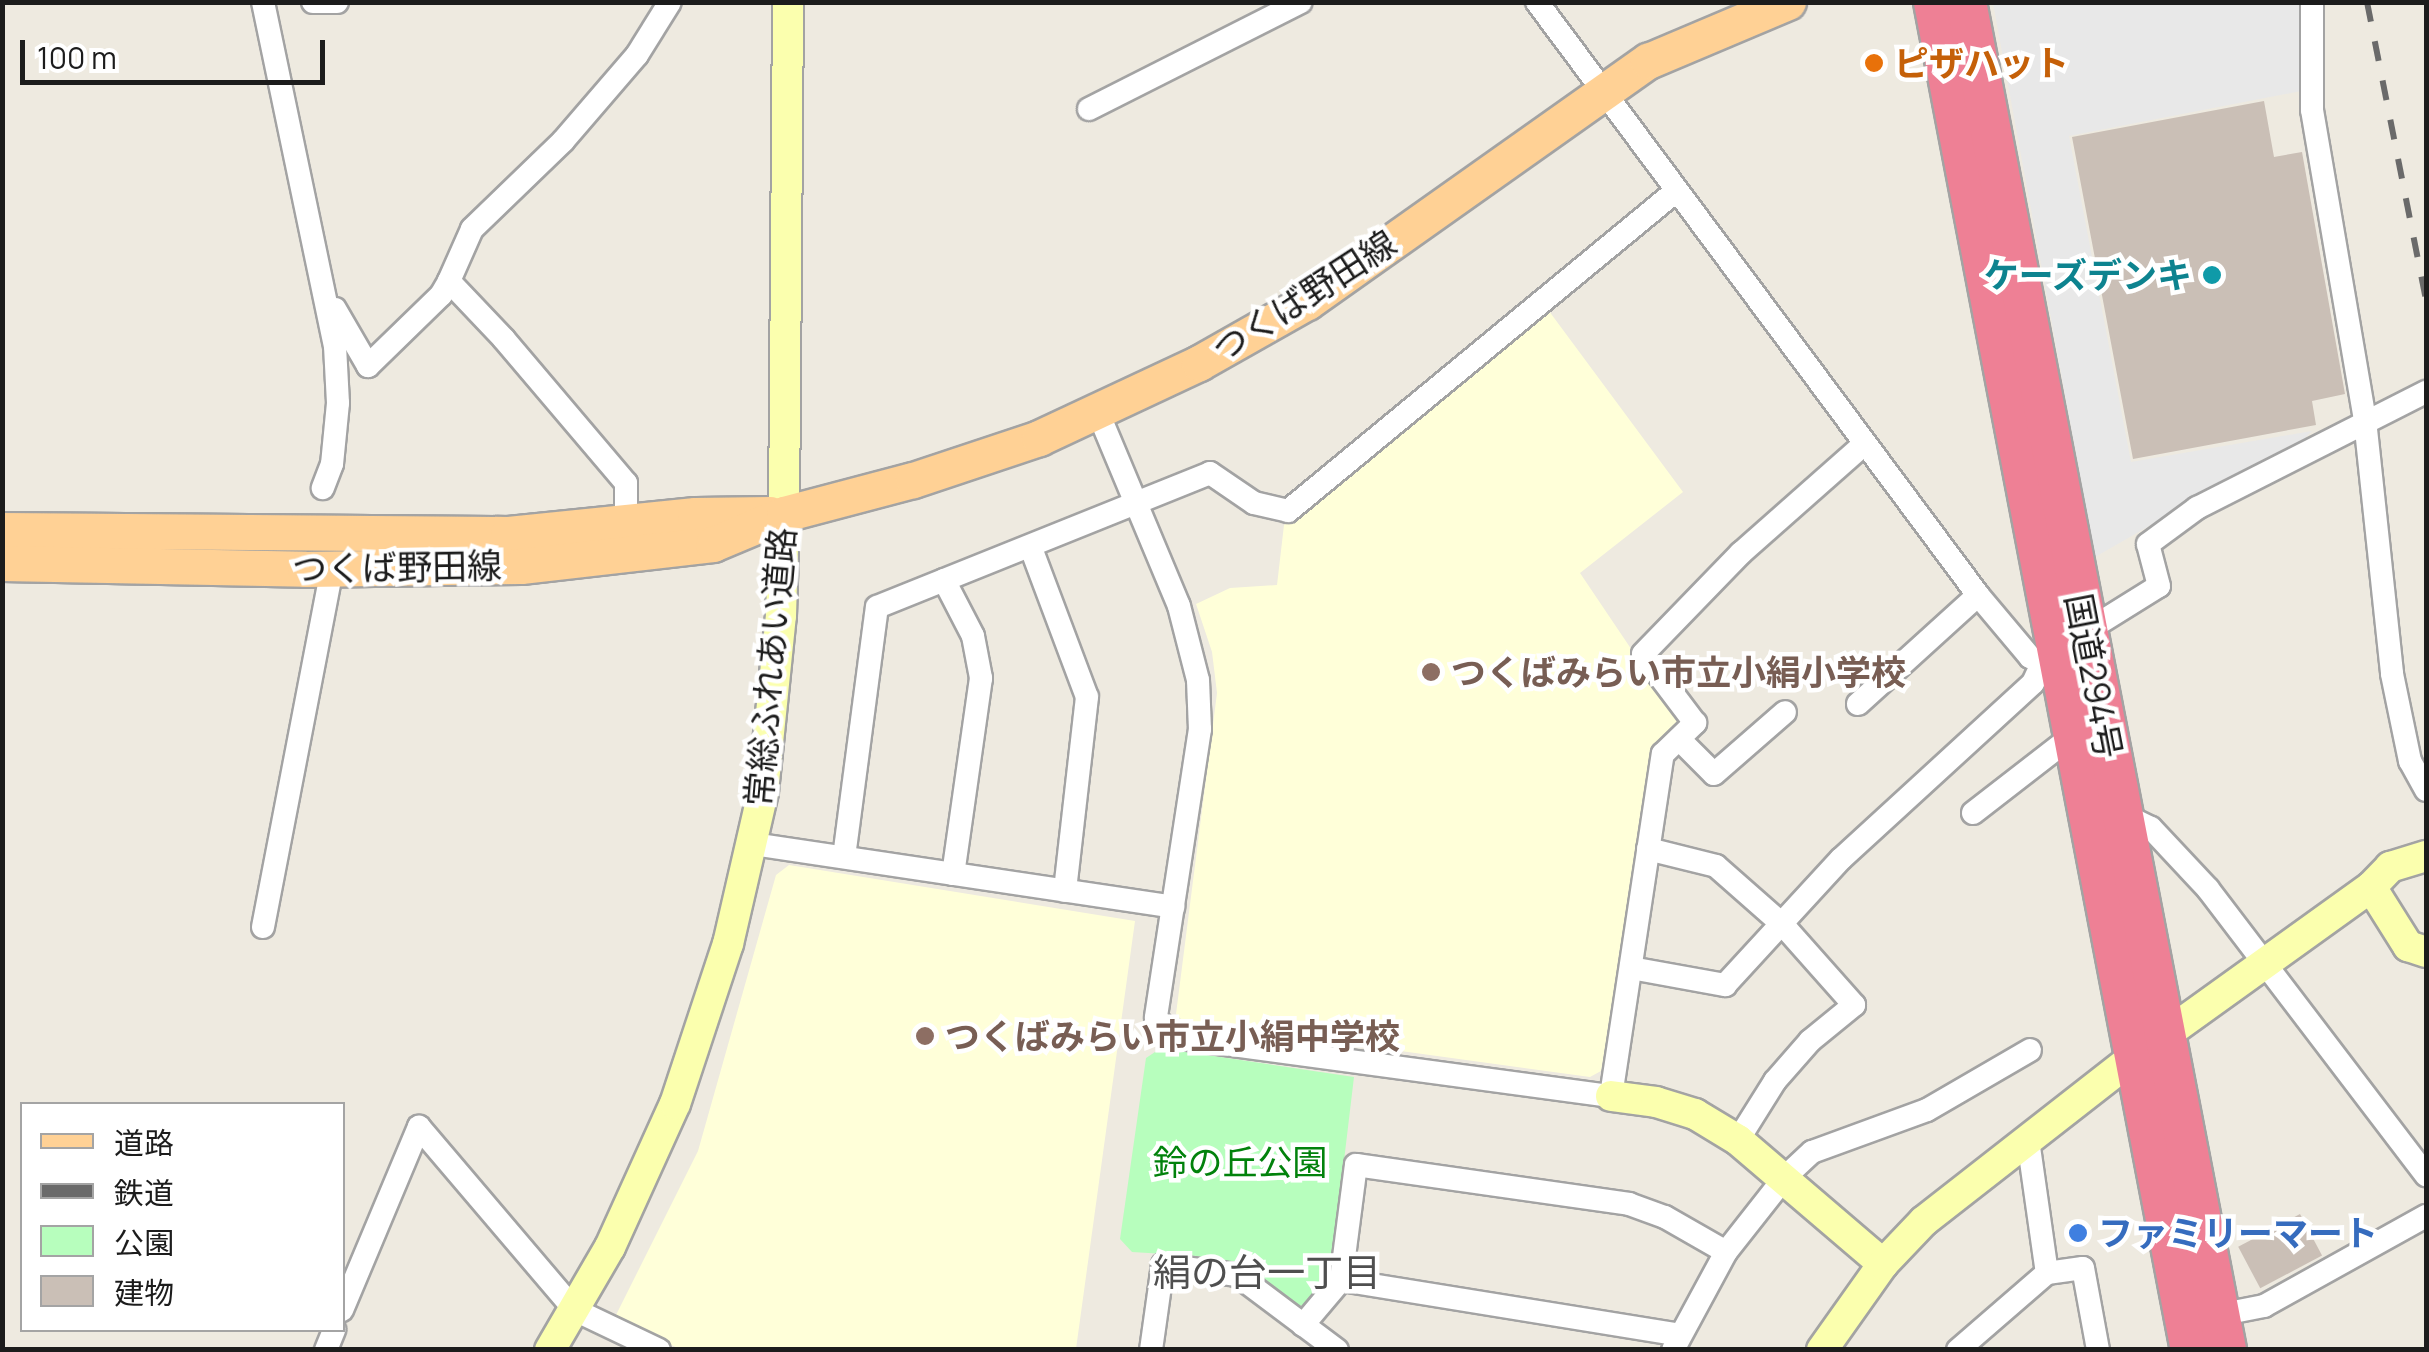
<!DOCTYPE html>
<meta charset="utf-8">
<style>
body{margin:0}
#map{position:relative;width:2429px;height:1352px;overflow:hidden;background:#eeeae0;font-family:Manrope,"Noto Sans JP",sans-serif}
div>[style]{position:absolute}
.education>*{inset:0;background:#ffffd9}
.park>*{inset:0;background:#b7febd}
.parking>*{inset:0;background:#e8e8e8}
.building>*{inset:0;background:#cabfb6;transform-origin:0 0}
.roads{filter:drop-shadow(2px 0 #a3a3a3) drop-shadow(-2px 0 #a3a3a3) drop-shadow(0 2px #a3a3a3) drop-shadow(0 -2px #a3a3a3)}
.street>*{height:22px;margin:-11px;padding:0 11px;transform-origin:11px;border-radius:11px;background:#fff}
.secondary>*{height:30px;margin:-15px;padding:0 15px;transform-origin:15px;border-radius:15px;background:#fbffae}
.primary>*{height:35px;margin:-17.5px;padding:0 17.5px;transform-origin:17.5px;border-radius:17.5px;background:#ffd195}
.highway>*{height:40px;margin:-20px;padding:0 20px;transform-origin:20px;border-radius:20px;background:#ee8095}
.rail>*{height:6px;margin-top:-3px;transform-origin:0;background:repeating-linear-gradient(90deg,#6a6a6a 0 20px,transparent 0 40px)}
.dots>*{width:28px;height:28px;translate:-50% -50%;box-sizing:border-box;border:5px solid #fff;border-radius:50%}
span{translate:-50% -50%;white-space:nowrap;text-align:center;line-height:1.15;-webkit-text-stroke:9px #fff;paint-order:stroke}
.food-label{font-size:35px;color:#c56008;font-weight:700}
.left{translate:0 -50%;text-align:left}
.culture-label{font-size:35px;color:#0d838f;font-weight:700}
.right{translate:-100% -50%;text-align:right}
.street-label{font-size:35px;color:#1c1c1c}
.education-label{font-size:35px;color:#785e54;font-weight:700}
.park-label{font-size:35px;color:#02820c}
.shop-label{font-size:35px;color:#366cbe;font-weight:700}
.neighbourhood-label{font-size:38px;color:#4f4f4f}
.frame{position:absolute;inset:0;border:5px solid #1c1c1c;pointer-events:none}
.legend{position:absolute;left:20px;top:1102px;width:325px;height:230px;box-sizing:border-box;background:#fff;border:2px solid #a4a4a4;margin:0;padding:12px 18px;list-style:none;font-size:30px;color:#1c1c1c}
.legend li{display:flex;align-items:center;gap:20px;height:50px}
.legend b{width:50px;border:2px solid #a4a4a4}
.scale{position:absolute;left:20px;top:40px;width:305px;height:45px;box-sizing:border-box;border:5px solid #1c1c1c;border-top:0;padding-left:12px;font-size:30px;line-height:35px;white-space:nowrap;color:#1c1c1c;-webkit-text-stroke:8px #fff;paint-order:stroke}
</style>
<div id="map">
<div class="education">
<i style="clip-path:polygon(1546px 307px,1683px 492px,1580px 573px,1681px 723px,1656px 745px,1601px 1071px,1590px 1077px,1183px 1021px,1176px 1014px,1217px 693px,1212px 652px,1196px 604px,1230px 588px,1277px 585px,1284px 525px)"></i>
<i style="clip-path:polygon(789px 865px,1135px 921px,1076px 1349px,680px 1349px,614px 1319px,698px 1151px,776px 875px)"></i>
</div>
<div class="park">
<i style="clip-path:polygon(1161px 1048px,1354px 1077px,1330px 1278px,1308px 1305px,1296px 1306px,1235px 1265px,1197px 1256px,1132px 1252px,1120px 1239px,1146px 1058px)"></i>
</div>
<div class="parking">
<i style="clip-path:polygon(1993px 3px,2300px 3px,2301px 91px,2069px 136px,2131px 462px,2312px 431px,2287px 457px,2172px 513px,2095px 557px)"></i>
</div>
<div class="building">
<i style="clip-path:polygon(2264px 101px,2274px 157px,2302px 152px,2345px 394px,2312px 401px,2316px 425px,2133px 459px,2072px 137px)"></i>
<i style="left:2300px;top:1214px;width:47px;height:70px;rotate:62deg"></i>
</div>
<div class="roads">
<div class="street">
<i style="left:263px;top:2px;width:351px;rotate:78.2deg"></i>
<i style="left:335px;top:346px;width:57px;rotate:87deg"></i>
<i style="left:338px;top:403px;width:61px;rotate:95.6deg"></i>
<i style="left:332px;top:464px;width:26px;rotate:111deg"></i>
<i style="left:313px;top:2px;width:24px"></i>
<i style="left:1537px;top:2px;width:739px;rotate:53.36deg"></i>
<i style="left:1978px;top:595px;width:81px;rotate:50deg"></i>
<i style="left:2030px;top:657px;width:37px;rotate:24deg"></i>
<i style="left:2312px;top:2px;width:108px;rotate:90deg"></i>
<i style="left:2312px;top:110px;width:314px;rotate:80.3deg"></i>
<i style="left:2365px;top:420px;width:255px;rotate:83.9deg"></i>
<i style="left:2392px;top:674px;width:89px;rotate:78.3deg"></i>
<i style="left:2410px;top:761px;width:33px;rotate:61deg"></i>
<i style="left:1089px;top:109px;width:237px;rotate:-26.8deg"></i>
<i style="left:335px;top:309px;width:66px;rotate:59.9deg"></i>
<i style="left:368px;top:366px;width:102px;rotate:-44.2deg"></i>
<i style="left:441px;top:295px;width:16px;rotate:-60deg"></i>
<i style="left:1097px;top:410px;width:212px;rotate:67.3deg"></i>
<i style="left:1179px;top:606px;width:76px;rotate:75.6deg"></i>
<i style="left:1198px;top:680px;width:49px;rotate:87.7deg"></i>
<i style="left:1200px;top:729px;width:292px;rotate:98.7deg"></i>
<i style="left:1156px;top:1018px;width:25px;rotate:48deg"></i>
<i style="left:1173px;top:1037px;width:442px;rotate:7.7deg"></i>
<i style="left:1611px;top:1096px;width:346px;rotate:-81.4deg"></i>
<i style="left:1663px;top:754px;width:45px;rotate:-44.1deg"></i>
<i style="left:1695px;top:723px;width:86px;rotate:-127deg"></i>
<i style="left:1643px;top:654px;width:141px;rotate:-45.9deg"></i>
<i style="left:1741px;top:553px;width:163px;rotate:-41.5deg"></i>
<i style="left:626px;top:525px;width:42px;rotate:-90deg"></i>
<i style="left:626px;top:483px;width:189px;rotate:-130.3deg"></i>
<i style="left:504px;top:339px;width:80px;rotate:-133.5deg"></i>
<i style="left:449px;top:281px;width:57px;rotate:-66.1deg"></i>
<i style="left:472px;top:229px;width:127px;rotate:-44deg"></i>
<i style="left:563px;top:141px;width:113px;rotate:-49.3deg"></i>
<i style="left:637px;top:55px;width:62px;rotate:-58.1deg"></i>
<i style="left:1031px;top:548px;width:159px;rotate:69.4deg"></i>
<i style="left:1087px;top:697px;width:195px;rotate:96.5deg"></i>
<i style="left:944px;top:580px;width:63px;rotate:62.6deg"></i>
<i style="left:973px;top:636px;width:43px;rotate:79.2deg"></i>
<i style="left:981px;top:678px;width:198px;rotate:98.1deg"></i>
<i style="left:2085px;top:632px;width:87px;rotate:-31.9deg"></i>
<i style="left:2159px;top:586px;width:43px;rotate:-104.7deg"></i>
<i style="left:2148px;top:544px;width:61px;rotate:-36.3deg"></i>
<i style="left:2197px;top:508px;width:257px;rotate:-26.9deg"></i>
<i style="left:1858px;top:704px;width:162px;rotate:-42.2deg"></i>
<i style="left:1679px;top:739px;width:49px;rotate:45deg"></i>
<i style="left:1714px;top:774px;width:94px;rotate:-41.1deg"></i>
<i style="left:1973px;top:813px;width:129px;rotate:-37.8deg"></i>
<i style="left:2120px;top:813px;width:34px;rotate:26deg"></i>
<i style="left:2151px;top:828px;width:83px;rotate:46.9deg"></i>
<i style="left:2208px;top:889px;width:360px;rotate:52.7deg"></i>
<i style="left:753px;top:844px;width:425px;rotate:8.5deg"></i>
<i style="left:1648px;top:849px;width:70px;rotate:14deg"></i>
<i style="left:1716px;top:866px;width:89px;rotate:41.4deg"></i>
<i style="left:1783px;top:925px;width:107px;rotate:48.4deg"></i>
<i style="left:1854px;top:1005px;width:57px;rotate:140.7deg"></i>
<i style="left:1810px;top:1041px;width:53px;rotate:131.2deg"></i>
<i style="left:1775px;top:1081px;width:70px;rotate:122.1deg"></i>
<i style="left:844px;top:857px;width:252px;rotate:-82.5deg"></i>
<i style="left:877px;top:607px;width:359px;rotate:-21.9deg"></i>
<i style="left:1210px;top:473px;width:53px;rotate:34.3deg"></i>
<i style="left:1254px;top:503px;width:35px;rotate:13deg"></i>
<i style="left:1288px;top:511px;width:503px;rotate:-39.51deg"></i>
<i style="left:263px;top:927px;width:366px;rotate:-79.1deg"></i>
<i style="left:1631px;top:968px;width:96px;rotate:10.3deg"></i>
<i style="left:1725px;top:985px;width:171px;rotate:-47.4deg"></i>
<i style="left:1841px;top:859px;width:260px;rotate:-42.5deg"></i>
<i style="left:2033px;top:683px;width:21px;rotate:-65deg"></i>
<i style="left:2028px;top:1140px;width:134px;rotate:81.9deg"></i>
<i style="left:1341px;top:1280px;width:342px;rotate:9.2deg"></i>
<i style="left:342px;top:1310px;width:199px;rotate:-67.2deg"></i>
<i style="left:419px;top:1127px;width:240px;rotate:49.6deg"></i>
<i style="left:575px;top:1310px;width:93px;rotate:25.5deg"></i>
<i style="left:2208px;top:1317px;width:57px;rotate:-11.1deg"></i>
<i style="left:2264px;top:1306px;width:185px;rotate:-29.1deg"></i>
<i style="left:1303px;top:1325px;width:59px;rotate:-49.8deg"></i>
<i style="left:1341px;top:1280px;width:116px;rotate:-82.6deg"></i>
<i style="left:1356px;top:1165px;width:276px;rotate:8.1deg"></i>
<i style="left:1629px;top:1204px;width:38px;rotate:20deg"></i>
<i style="left:1665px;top:1217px;width:70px;rotate:29.8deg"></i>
<i style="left:326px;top:1350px;width:22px;rotate:-68deg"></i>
<i style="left:1151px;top:1350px;width:86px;rotate:-82deg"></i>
<i style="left:1163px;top:1265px;width:75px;rotate:7.7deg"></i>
<i style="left:1237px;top:1275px;width:125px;rotate:36.9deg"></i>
<i style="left:1673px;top:1350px;width:111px;rotate:-61.6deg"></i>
<i style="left:1726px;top:1252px;width:95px;rotate:-51.8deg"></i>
<i style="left:1785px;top:1177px;width:37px;rotate:-43deg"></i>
<i style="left:1812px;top:1152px;width:122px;rotate:-20.1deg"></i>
<i style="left:1927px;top:1110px;width:119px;rotate:-30.2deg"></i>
<i style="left:1958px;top:1350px;width:118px;rotate:-40.9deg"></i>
<i style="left:2047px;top:1273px;width:36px;rotate:-8deg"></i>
<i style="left:2083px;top:1268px;width:83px;rotate:79.6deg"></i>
</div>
<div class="secondary">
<i style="left:2371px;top:887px;width:70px;rotate:57.9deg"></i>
<i style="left:2408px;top:946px;width:19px;rotate:18deg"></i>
<i style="left:1611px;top:1096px;width:45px;rotate:7.6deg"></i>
<i style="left:1656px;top:1102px;width:41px;rotate:17.1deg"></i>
<i style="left:1695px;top:1114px;width:50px;rotate:31.2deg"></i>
<i style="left:1738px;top:1140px;width:191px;rotate:40.5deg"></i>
<i style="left:550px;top:1350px;width:119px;rotate:-59.8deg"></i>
<i style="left:610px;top:1247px;width:157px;rotate:-65.6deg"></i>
<i style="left:675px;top:1104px;width:169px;rotate:-71.7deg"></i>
<i style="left:728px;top:944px;width:156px;rotate:-77deg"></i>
<i style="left:763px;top:792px;width:177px;rotate:-84.2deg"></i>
<i style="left:781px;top:616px;width:102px;rotate:-88.3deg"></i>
<i style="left:784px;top:514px;width:512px;rotate:-89.55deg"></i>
<i style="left:1822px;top:1350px;width:105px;rotate:-54.7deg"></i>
<i style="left:1883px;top:1264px;width:59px;rotate:-46.4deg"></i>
<i style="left:1924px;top:1221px;width:265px;rotate:-38deg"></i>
<i style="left:2133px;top:1058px;width:293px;rotate:-35.7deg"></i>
<i style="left:2371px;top:887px;width:28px;rotate:-46deg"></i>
<i style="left:2390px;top:867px;width:38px;rotate:-17deg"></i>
</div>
<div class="primary">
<i style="left:2px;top:530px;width:506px;rotate:0.45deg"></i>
<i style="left:508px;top:534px;width:188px;rotate:-5.8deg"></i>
<i style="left:695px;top:515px;width:75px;rotate:-0.8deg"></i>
<i style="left:2px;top:563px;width:303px;rotate:1.1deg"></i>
<i style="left:305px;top:569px;width:216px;rotate:-0.8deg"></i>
<i style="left:521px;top:566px;width:193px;rotate:-6.5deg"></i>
<i style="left:713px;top:544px;width:77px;rotate:-22.9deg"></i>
<i style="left:784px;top:514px;width:133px;rotate:-14.8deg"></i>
<i style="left:913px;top:480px;width:133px;rotate:-18.4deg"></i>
<i style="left:1039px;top:438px;width:177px;rotate:-25.1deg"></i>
<i style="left:1199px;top:363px;width:124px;rotate:-29.5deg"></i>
<i style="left:1307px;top:302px;width:418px;rotate:-35.3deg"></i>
<i style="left:1648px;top:61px;width:152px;rotate:-22.9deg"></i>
</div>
<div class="highway">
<i style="left:1934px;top:2px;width:1372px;rotate:79.21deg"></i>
<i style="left:1966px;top:2px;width:1373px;rotate:79.08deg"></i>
</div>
</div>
<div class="rail">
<i style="left:2367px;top:2px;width:304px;rotate:78.8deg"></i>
</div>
<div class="dots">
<i style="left:1874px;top:63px;background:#e8710a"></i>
<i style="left:2212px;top:275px;background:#0f9aa8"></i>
<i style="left:1431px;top:672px;background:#8d6e63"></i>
<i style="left:925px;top:1036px;background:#8d6e63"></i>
<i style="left:2078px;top:1233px;background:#3f7fe0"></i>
</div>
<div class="food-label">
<span class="left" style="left:1894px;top:63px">ピザハット</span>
</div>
<div class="culture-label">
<span class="right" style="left:2192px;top:275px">ケーズデンキ</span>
</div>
<div class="street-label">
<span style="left:1304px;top:296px;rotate:-33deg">つくば野田線</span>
<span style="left:397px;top:567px;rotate:-1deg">つくば野田線</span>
<span style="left:770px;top:667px;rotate:-85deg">常総ふれあい道路</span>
<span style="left:2094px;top:676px;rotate:79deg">国道294号</span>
</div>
<div class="education-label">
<span class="left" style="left:1451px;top:672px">つくばみらい市立小絹小学校</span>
<span class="left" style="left:945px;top:1036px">つくばみらい市立小絹中学校</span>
</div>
<div class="park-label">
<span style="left:1240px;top:1162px">鈴の丘公園</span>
</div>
<div class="shop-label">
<span class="left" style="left:2098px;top:1233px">ファミリーマート</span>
</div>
<div class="neighbourhood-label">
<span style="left:1267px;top:1272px">絹の台一丁目</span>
</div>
<div class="frame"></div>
<ul class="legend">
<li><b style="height:12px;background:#ffd195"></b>道路</li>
<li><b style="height:12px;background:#6a6a6a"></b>鉄道</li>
<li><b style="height:28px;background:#b7febd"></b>公園</li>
<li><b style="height:28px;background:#cabfb6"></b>建物</li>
</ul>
<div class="scale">100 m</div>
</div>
